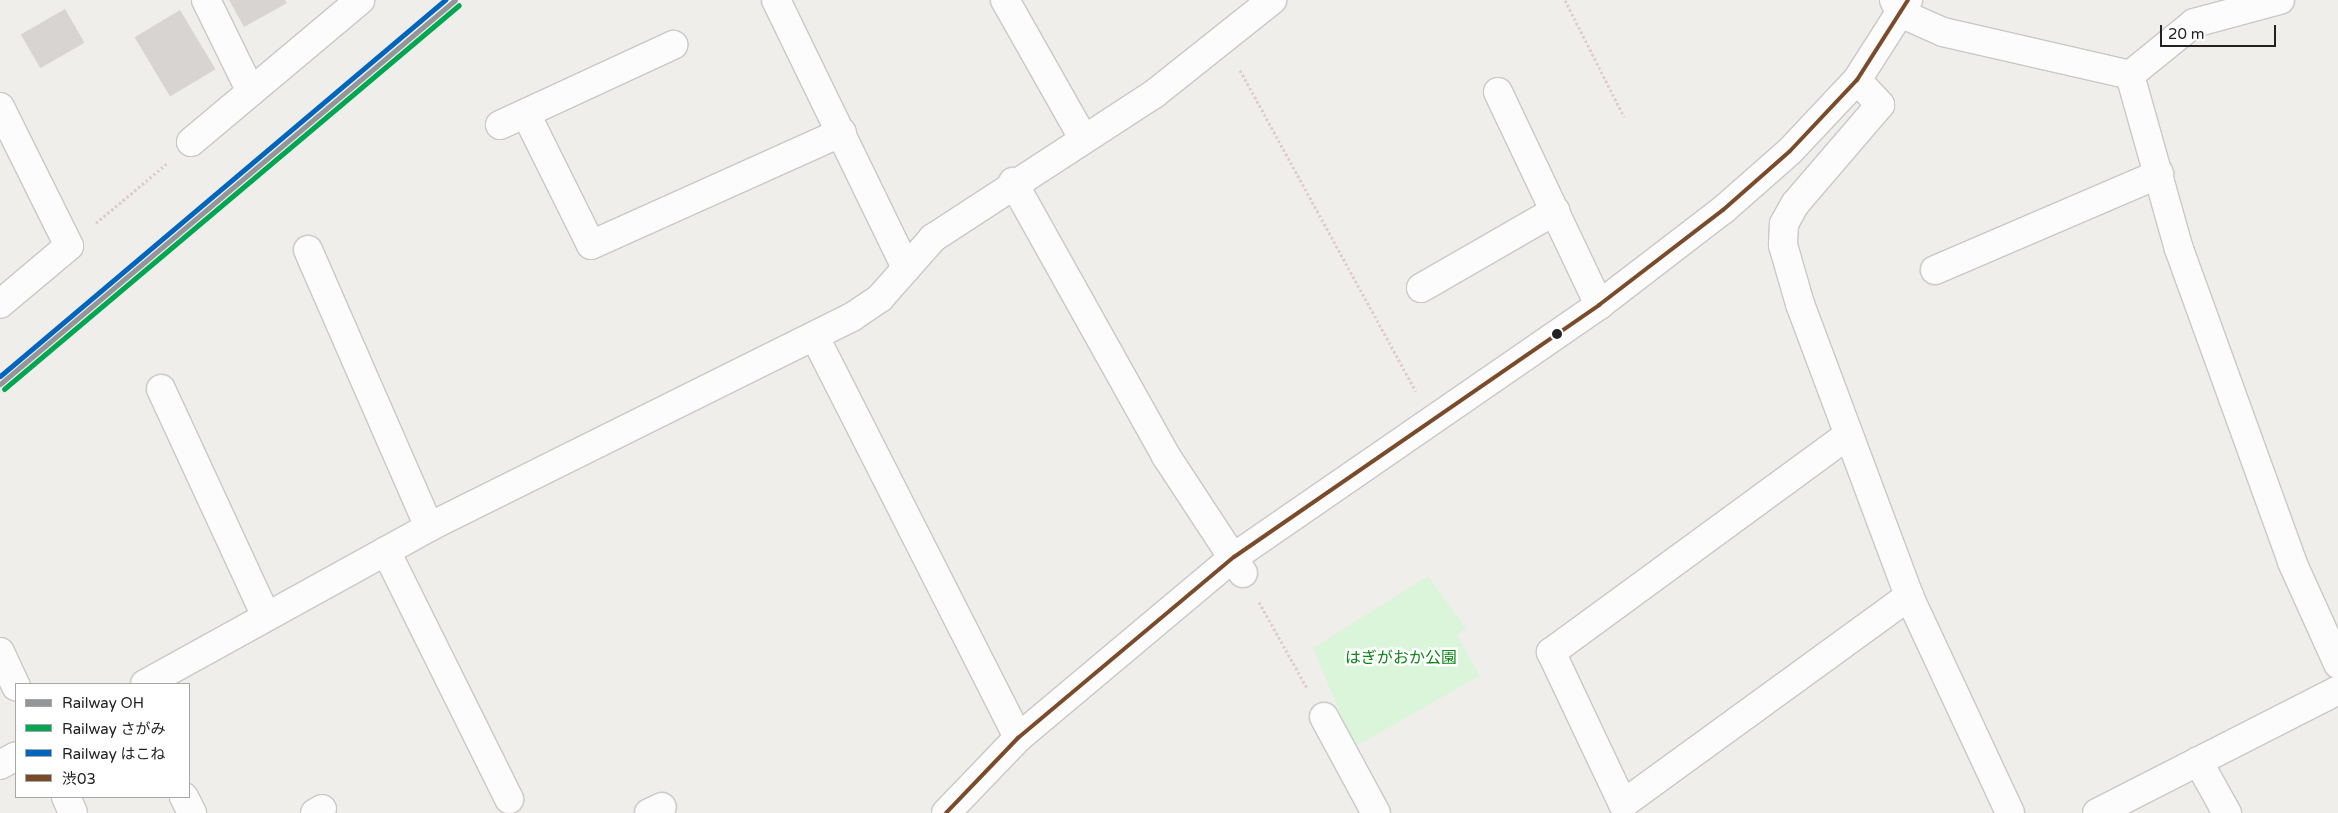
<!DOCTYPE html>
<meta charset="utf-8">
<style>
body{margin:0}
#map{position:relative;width:2338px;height:813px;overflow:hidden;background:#f0eeeb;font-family:"Varela Round","Noto Sans JP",sans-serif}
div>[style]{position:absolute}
.park>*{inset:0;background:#daf5da}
.building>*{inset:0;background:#d7d4d2;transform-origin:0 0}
.path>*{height:3px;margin-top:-1.5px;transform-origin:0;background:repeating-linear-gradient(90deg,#dccecd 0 2.5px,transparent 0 5px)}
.roads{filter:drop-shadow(1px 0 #c9c8c7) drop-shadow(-1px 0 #c9c8c7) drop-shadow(0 1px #c9c8c7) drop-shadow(0 -1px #c9c8c7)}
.minor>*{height:28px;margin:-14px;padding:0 14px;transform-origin:14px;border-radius:14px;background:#fdfcfc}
.bus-1>*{height:4px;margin:-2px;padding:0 2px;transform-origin:2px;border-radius:2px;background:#7a4b2a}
.rail-1>*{height:5px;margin:-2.5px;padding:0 2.5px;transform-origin:2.5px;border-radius:2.5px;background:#939598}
.rail-2>*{height:5px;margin:-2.5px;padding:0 2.5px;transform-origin:2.5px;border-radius:2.5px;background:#00a651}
.rail-3>*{height:5px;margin:-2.5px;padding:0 2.5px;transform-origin:2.5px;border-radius:2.5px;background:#0065bd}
.dots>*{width:14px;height:14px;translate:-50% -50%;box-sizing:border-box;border:2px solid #fff;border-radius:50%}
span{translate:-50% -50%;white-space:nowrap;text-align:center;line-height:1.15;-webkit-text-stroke:5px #fff;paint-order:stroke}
.park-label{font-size:16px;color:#0c8416}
.legend{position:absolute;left:15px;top:683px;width:175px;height:115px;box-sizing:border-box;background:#fff;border:1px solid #a7a7a7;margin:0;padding:6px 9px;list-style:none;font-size:15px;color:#222}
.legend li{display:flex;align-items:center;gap:10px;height:25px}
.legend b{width:25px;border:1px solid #a7a7a7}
.scale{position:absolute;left:2160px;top:25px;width:116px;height:22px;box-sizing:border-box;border:2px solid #222;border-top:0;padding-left:6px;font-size:15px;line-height:18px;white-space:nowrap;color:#222;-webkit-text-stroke:4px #fff;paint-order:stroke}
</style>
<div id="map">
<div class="park">
<i style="clip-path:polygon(1428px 576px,1466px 628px,1457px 635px,1480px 676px,1354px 747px,1313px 648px)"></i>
</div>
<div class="building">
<i style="clip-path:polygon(229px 0,285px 0,287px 3px,244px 27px)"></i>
<i style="left:65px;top:9px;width:39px;height:51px;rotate:60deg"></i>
<i style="left:180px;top:10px;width:69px;height:53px;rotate:59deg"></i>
</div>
<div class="path">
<i style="left:1565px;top:0;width:131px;rotate:63.2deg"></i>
<i style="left:1240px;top:70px;width:366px;rotate:61.3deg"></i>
<i style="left:96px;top:223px;width:92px;rotate:-40.1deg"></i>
<i style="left:1259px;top:602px;width:98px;rotate:60.8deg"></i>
</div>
<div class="roads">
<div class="minor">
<i style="left:206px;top:0;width:102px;rotate:63.9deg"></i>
<i style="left:776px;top:0;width:298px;rotate:64.1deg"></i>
<i style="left:1005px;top:0;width:159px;rotate:60.5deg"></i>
<i style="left:1894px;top:0;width:14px;rotate:65deg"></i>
<i style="left:1900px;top:13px;width:47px;rotate:23.8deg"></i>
<i style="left:1943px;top:32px;width:192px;rotate:12.9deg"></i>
<i style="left:2130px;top:75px;width:181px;rotate:74.3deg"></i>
<i style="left:2179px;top:249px;width:333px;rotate:70.1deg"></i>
<i style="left:2292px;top:562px;width:112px;rotate:65.7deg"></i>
<i style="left:2130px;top:75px;width:82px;rotate:-39.1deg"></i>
<i style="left:2194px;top:23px;width:89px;rotate:-15deg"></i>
<i style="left:1857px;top:80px;width:34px;rotate:47deg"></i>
<i style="left:1880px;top:105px;width:130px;rotate:130.6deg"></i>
<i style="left:1795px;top:204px;width:23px;rotate:119deg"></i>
<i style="left:1784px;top:224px;width:21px;rotate:93deg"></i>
<i style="left:1783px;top:245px;width:61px;rotate:73.9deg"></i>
<i style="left:1800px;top:304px;width:312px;rotate:69.5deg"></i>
<i style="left:1909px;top:596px;width:239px;rotate:65deg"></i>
<i style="left:1498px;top:92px;width:236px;rotate:64.6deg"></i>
<i style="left:0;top:107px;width:155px;rotate:63.6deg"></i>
<i style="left:69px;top:246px;width:90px;rotate:140deg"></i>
<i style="left:526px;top:114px;width:146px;rotate:63.6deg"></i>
<i style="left:591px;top:245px;width:275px;rotate:-24.2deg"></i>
<i style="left:500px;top:125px;width:191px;rotate:-24.8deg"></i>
<i style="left:191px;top:142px;width:221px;rotate:-40deg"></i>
<i style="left:1013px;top:182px;width:314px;rotate:60.8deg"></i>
<i style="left:1166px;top:456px;width:140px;rotate:56.7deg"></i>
<i style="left:308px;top:250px;width:302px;rotate:66.4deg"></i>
<i style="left:1935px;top:270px;width:244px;rotate:-23.2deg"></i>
<i style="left:1421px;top:288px;width:155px;rotate:-29.9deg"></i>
<i style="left:815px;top:337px;width:449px;rotate:63.1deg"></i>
<i style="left:161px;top:389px;width:250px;rotate:65.2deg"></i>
<i style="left:1848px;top:435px;width:368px;rotate:143.8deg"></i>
<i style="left:1551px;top:652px;width:168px;rotate:64.7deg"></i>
<i style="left:1623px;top:804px;width:354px;rotate:-36deg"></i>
<i style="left:386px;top:551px;width:277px;rotate:63.6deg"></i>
<i style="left:0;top:652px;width:38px;rotate:65deg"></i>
<i style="left:145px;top:684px;width:325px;rotate:-28.9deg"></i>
<i style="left:429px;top:527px;width:472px;rotate:-26.4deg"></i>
<i style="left:852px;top:317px;width:34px;rotate:-34deg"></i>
<i style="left:880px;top:298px;width:80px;rotate:-48.5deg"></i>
<i style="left:933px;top:238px;width:264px;rotate:-33.1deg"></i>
<i style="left:1154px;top:94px;width:151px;rotate:-38.5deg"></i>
<i style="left:1324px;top:717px;width:109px;rotate:61.6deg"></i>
<i style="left:2198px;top:761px;width:60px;rotate:60.9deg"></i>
<i style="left:0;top:765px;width:18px;rotate:-29deg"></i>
<i style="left:66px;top:797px;width:17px;rotate:66deg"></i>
<i style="left:184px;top:797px;width:18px;rotate:63deg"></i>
<i style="left:315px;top:813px;width:8px;rotate:-30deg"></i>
<i style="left:649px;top:813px;width:14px;rotate:-25deg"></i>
<i style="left:946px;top:813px;width:104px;rotate:-46.2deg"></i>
<i style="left:1018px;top:738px;width:282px;rotate:-40deg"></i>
<i style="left:1234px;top:557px;width:444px;rotate:-34.6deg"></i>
<i style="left:1599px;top:305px;width:156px;rotate:-37.5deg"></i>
<i style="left:1723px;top:210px;width:89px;rotate:-41.4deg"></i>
<i style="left:1790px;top:151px;width:98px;rotate:-46.7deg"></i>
<i style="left:1857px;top:80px;width:95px;rotate:-57.5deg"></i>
<i style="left:2097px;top:813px;width:271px;rotate:-27deg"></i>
</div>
</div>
<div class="bus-1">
<i style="left:946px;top:813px;width:104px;rotate:-46.2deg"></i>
<i style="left:1018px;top:738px;width:282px;rotate:-40deg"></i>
<i style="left:1234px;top:557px;width:444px;rotate:-34.6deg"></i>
<i style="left:1599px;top:305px;width:156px;rotate:-37.5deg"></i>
<i style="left:1723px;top:210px;width:89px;rotate:-41.4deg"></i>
<i style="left:1790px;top:151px;width:98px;rotate:-46.7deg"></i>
<i style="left:1857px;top:80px;width:95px;rotate:-57.5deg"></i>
</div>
<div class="rail-1">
<i style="left:0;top:384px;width:595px;rotate:-40.16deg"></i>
</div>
<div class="rail-2">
<i style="left:4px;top:389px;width:595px;rotate:-40.16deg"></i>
</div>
<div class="rail-3">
<i style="left:0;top:376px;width:583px;rotate:-40.2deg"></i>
</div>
<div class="dots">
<i style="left:1557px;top:334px;background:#222"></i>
</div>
<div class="park-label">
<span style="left:1401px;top:658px">はぎがおか公園</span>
</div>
<ul class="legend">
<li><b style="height:6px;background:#939598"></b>Railway OH</li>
<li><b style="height:6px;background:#00a651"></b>Railway さがみ</li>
<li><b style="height:6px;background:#0065bd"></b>Railway はこね</li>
<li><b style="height:6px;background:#7a4b2a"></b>渋03</li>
</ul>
<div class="scale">20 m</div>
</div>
